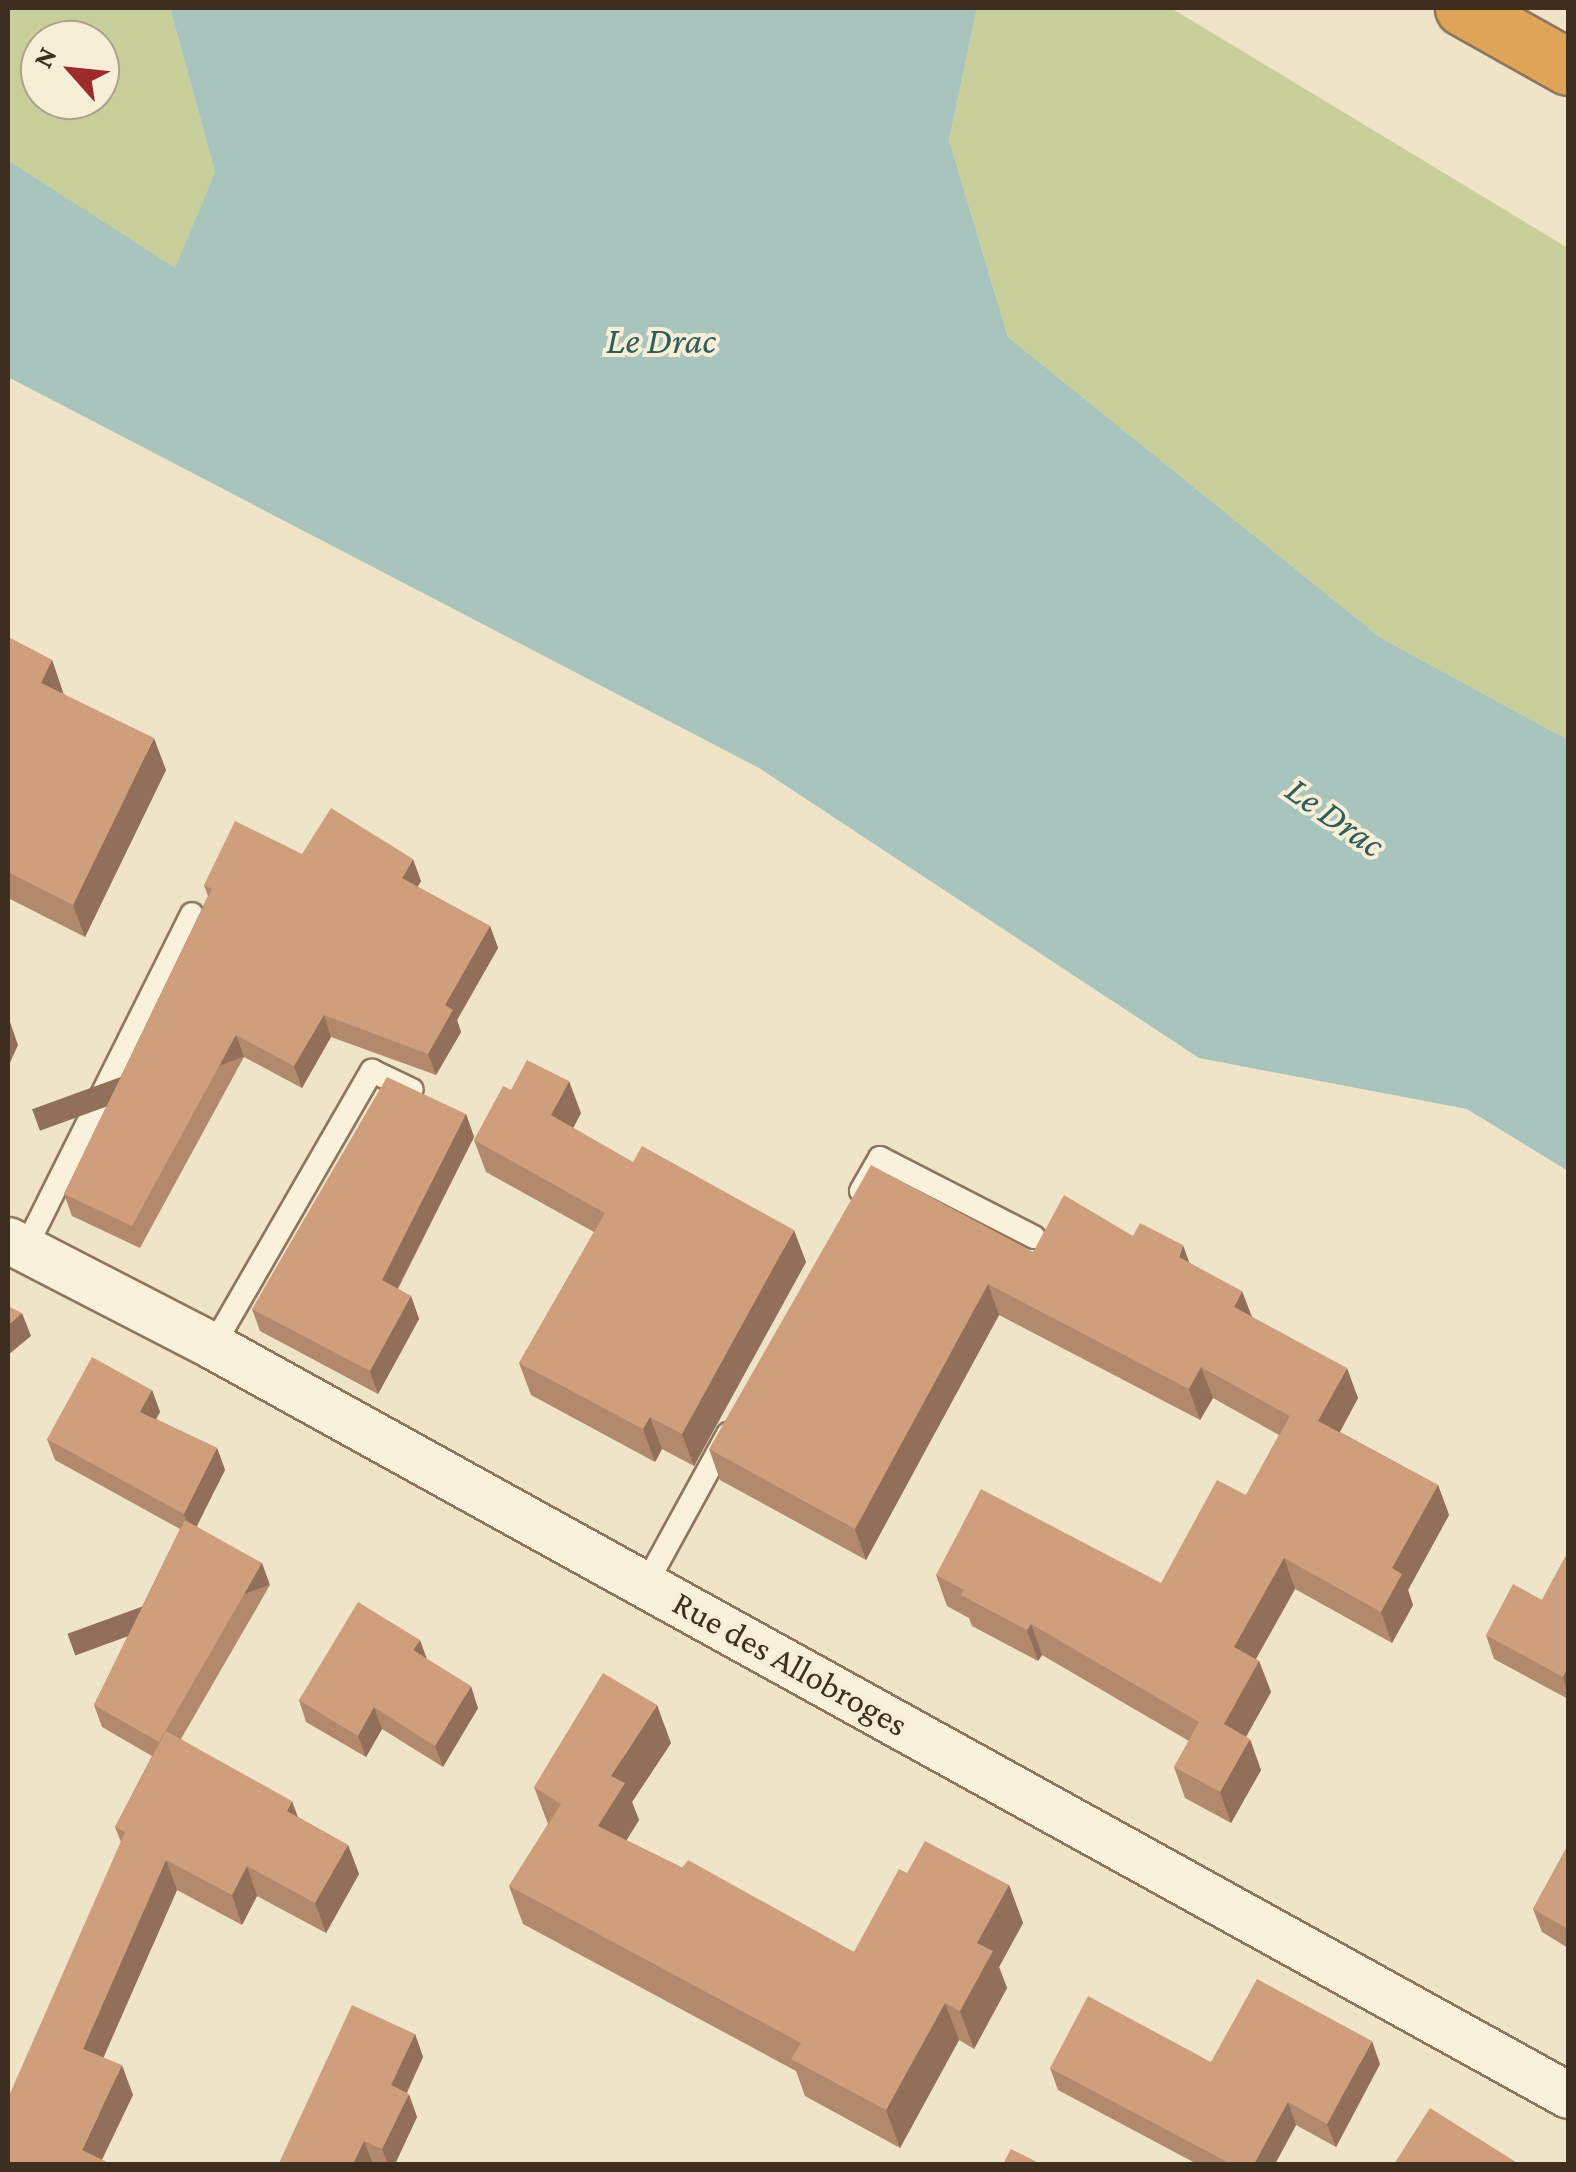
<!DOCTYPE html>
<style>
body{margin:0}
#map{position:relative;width:1576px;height:2172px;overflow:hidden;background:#f0e4c8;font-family:"Crimson Pro",serif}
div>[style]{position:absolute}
.green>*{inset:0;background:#c9cf9b}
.water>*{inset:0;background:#a9c4bc}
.roads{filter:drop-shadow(2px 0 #8d765c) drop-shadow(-2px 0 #8d765c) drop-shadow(0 2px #8d765c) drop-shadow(0 -2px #8d765c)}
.lane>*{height:22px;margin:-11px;padding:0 11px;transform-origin:11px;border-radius:11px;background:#faf1dc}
.street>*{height:45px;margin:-22.5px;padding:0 22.5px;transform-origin:22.5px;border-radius:22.5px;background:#faf1dc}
.highway>*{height:55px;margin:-27.5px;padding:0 27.5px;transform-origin:27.5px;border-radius:27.5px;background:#e0a458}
.wall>*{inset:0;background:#b2896c}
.shaded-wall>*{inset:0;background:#916f58;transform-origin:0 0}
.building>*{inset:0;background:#cf9f7d}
span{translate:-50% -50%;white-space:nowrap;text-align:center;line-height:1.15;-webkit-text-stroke:8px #f7eed8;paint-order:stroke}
.street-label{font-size:35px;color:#3d2e20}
.water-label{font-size:38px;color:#2f5d5a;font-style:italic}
.frame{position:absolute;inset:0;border:10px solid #3d2e20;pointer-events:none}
.north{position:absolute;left:20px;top:20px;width:100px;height:100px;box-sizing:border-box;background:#f7eed8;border:2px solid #ada18e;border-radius:50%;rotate:297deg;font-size:28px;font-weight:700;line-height:40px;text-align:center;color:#3d2e20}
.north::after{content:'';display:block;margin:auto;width:35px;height:45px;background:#9e2a2b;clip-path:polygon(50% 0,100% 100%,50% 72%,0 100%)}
</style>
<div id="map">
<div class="green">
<i style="clip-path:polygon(evenodd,8px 8px,170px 8px,215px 172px,175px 269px,8px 160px,8px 8px,40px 40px,100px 40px,100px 100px,40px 100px,40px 40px)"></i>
<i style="clip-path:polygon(977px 8px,1171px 8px,1568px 248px,1568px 740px,1381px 638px,1008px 337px,949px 140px)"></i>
</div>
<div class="water">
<i style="clip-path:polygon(170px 8px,977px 8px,949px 140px,1008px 337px,1381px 638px,1568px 740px,1568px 1171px,1467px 1109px,1199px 1058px,759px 768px,8px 377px,8px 160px,175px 268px,215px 172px)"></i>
</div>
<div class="roads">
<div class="lane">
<i style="left:861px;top:1191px;width:38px;rotate:-60deg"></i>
<i style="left:880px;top:1158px;width:173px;rotate:27.2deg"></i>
<i style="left:25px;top:1249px;width:374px;rotate:-63.5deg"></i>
<i style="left:213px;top:1346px;width:318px;rotate:-60deg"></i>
<i style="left:372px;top:1071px;width:44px;rotate:25.4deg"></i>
<i style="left:646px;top:1584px;width:171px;rotate:-61.3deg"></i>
</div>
<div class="street">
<i style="left:8px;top:1240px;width:231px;rotate:27.3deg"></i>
<i style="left:213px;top:1346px;width:1548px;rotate:28.93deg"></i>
</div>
<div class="highway">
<i style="left:1463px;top:8px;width:120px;rotate:29.3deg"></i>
</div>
</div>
<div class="wall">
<i style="clip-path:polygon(8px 637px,52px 660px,63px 693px,166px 770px,85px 937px,8px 898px)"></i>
<i style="clip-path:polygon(302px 854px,421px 881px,417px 887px,490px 926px,498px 948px,457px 1020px,461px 1032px,436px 1075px,331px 1037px,302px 1088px,244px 1057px,140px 1248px,72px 1216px,64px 1194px,208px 896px,204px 885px)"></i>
<i style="clip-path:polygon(511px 1090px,581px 1113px,573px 1128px,806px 1262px,694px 1466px,662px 1449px,655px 1462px,531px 1395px,519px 1363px,594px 1232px,486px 1172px,474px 1140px)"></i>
<i style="clip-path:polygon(466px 1114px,474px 1137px,398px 1289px,411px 1296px,419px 1319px,378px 1394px,260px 1331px,252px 1309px)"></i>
<i style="clip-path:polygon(1033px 1252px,1190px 1263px,1251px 1316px,1358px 1398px,1340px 1432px,1438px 1485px,1449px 1515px,1408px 1590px,1413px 1605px,1392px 1643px,1295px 1589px,1256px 1659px,1259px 1661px,1271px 1692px,1246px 1736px,1261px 1770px,1231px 1823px,1185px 1798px,1174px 1767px,1189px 1741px,1042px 1655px,1038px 1661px,972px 1626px,969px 1618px,947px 1606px,936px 1575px,1161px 1583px,1246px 1495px,1279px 1435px,1213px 1398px,1200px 1420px,999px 1315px,866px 1560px,720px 1480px,709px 1449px)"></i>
<i style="clip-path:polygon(152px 1390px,160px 1412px,156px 1419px,217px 1448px,225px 1470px,196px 1526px,270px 1585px,181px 1739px,298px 1817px,348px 1845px,359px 1874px,326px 1933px,257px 1896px,242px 1925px,177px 1890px,103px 2058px,133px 2095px,8px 2164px,121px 1842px,115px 1827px,152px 1756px,102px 1727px,94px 1705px,180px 1529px,55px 1460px,47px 1439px)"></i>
<i style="clip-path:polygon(1568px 1552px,1568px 1699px,1494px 1659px,1486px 1635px,1542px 1600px)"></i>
<i style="clip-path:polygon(427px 1659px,478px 1708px,443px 1767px,382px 1729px,366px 1757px,306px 1722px,299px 1700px)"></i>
<i style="clip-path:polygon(671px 1743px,632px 1802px,639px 1820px,626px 1840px,854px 1952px,907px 1873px,1009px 1885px,1023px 1923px,999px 1967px,1007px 1988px,974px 2049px,959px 2040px,900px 2148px,805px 2096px,796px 2071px,523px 1924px,509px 1886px,548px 1824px,534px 1787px)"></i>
<i style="clip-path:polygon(1568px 1845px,1568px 1948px,1542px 1932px,1533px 1909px)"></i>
<i style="clip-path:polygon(415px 2034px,423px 2057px,407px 2093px,417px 2117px,395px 2164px,280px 2164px,279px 2163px)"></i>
<i style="clip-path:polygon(1211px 2062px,1380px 2064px,1336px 2147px,1296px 2125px,1275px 2164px,1197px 2164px,1058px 2090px,1050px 2068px)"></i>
</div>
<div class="shaded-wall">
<i style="clip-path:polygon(52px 660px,63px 692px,53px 715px,41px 683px)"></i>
<i style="clip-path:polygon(154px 738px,166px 770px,85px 937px,73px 905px)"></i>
<i style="clip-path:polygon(413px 859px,421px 881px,410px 900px,402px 878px)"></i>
<i style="clip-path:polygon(490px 926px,498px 948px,457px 1020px,461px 1032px,436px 1075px,428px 1054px,445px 1005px)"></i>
<i style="clip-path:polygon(324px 1015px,331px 1037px,302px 1088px,294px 1066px)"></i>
<i style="clip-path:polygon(10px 1022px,18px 1045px,8px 1067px,8px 1027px)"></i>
<i style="left:236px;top:1035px;width:23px;height:217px;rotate:70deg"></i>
<i style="clip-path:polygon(569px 1081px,581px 1113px,563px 1147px,551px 1115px)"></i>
<i style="clip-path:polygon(466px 1114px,474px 1137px,390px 1303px,382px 1280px)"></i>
<i style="clip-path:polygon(794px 1230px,806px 1262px,694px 1466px,682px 1434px)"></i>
<i style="clip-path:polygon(1183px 1245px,1194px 1276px,1179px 1257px)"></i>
<i style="clip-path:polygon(988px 1284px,999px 1315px,866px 1560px,855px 1529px)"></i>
<i style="clip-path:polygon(1242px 1291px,1254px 1322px,1234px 1307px)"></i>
<i style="clip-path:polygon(411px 1296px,419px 1319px,378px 1394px,370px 1371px)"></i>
<i style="clip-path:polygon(22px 1313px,31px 1336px,8px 1355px,8px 1325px)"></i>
<i style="clip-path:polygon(1201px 1367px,1213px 1398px,1200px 1420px,1189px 1389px)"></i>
<i style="clip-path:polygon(1347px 1368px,1358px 1398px,1329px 1452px,1318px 1421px)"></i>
<i style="clip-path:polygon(152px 1390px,160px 1412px,148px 1433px,140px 1412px)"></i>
<i style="clip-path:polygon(650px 1417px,662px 1449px,655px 1462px,643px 1429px)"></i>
<i style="clip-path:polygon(217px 1448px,225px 1470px,192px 1536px,184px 1514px)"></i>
<i style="clip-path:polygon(1438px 1485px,1449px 1515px,1408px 1590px,1413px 1605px,1392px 1643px,1381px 1612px,1392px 1568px)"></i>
<i style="clip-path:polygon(1284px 1558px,1295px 1589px,1245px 1678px,1234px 1647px)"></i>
<i style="left:262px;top:1563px;width:23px;height:207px;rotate:70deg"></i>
<i style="clip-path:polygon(1031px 1624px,1042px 1655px,1038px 1661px,1027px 1630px)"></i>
<i style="clip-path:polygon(420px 1640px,428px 1662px,413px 1650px)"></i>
<i style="clip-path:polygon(1259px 1661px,1271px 1692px,1236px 1755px,1224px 1724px)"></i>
<i style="clip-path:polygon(1568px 1667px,1568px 1693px,1563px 1677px)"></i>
<i style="clip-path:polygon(471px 1686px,478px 1708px,443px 1767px,435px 1746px)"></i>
<i style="clip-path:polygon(657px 1705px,671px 1743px,632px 1802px,639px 1820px,612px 1864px,598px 1826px,611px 1776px)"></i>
<i style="clip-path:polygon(374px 1707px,382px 1729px,366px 1757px,358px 1736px)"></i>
<i style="clip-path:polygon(1250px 1739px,1261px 1770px,1231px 1823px,1220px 1792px)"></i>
<i style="clip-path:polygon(292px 1801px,303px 1831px,287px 1811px)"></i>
<i style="clip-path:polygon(348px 1845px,359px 1874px,326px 1933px,315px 1903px)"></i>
<i style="clip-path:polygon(166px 1860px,177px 1890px,94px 2079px,83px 2049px)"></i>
<i style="clip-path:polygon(247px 1866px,257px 1896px,242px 1925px,232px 1895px)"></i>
<i style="clip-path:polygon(1009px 1885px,1023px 1923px,999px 1967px,1007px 1988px,974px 2049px,960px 2011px,977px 1943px)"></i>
<i style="clip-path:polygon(945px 2003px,959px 2040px,900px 2148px,886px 2110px)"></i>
<i style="clip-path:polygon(415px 2034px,423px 2057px,399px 2108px,391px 2085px)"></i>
<i style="clip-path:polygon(1372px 2041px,1380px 2064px,1336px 2147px,1327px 2124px)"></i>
<i style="clip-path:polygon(122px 2065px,133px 2095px,100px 2164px,82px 2150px)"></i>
<i style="clip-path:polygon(409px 2094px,417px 2117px,395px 2164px,388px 2164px,382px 2149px)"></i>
<i style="clip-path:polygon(1288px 2102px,1296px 2125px,1275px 2164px,1254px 2164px)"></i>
<i style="clip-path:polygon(364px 2141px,373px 2164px,353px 2164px)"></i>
</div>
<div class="building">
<i style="clip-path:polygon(8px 637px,52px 660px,41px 683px,154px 738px,73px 905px,8px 872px)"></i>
<i style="clip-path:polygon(331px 808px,413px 859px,402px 878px,490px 926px,445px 1005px,453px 1010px,428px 1054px,324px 1015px,294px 1066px,236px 1035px,132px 1226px,64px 1194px,212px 889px,204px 885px,235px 821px,302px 854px)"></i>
<i style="clip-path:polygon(527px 1060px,569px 1081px,551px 1115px,633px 1162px,642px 1146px,794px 1230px,682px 1434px,650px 1417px,643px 1429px,519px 1363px,605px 1213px,474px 1140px,503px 1086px,511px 1090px)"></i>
<i style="clip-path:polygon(387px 1077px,466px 1114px,382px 1280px,411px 1296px,370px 1371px,252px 1309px)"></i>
<i style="clip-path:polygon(871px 1165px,1033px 1252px,1064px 1195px,1133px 1236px,1140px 1223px,1183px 1245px,1179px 1257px,1242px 1291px,1234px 1307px,1347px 1368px,1318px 1421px,1438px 1485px,1392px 1568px,1402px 1574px,1381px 1612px,1284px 1558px,1234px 1647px,1259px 1661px,1224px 1724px,1250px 1739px,1220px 1792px,1174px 1767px,1199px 1722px,1031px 1624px,1027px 1630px,961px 1595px,964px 1590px,936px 1575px,981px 1489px,1161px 1583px,1217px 1480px,1246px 1495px,1290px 1416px,1201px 1367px,1189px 1389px,988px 1284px,855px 1529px,709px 1449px)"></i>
<i style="clip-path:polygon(8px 1306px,22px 1313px,8px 1325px)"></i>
<i style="clip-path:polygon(92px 1357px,152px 1390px,140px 1412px,217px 1448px,184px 1514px,47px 1439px)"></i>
<i style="clip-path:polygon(185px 1520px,262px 1563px,159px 1742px,94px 1705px)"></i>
<i style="clip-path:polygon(1568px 1552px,1568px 1667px,1563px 1677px,1486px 1635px,1513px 1584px,1542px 1600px)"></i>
<i style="clip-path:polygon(358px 1602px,420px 1640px,413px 1650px,471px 1686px,435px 1746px,374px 1707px,358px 1736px,299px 1700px)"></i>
<i style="clip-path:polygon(603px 1673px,657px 1705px,611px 1776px,625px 1783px,598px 1826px,682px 1868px,688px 1860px,854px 1952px,899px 1869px,907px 1873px,925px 1841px,1009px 1885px,977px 1943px,993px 1951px,960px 2011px,945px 2003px,886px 2110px,791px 2059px,801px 2043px,509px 1886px,561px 1804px,534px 1787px)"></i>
<i style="clip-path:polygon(166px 1731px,292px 1801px,287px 1811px,348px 1845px,315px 1903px,247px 1866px,232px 1895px,166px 1860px,83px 2049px,122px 2065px,82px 2150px,111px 2164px,8px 2164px,8px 2098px,125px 1832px,115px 1827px)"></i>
<i style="clip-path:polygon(1568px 1845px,1568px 1929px,1533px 1909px)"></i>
<i style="clip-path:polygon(1257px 1979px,1372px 2041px,1327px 2124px,1288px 2102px,1254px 2164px,1231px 2164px,1050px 2068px,1088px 1996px,1211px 2062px)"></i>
<i style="clip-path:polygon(352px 2005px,415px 2034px,391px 2085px,409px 2094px,382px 2149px,364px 2141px,353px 2164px,283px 2164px,279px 2163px)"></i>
<i style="clip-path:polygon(1430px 2108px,1519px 2164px,1394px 2164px)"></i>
<i style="clip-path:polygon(1011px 2149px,1041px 2164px,1003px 2164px)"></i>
</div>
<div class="street-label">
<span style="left:790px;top:1664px;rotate:29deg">Rue des Allobroges</span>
</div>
<div class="water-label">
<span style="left:661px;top:341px">Le Drac</span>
<span style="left:1335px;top:817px;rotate:35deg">Le Drac</span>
</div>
<div class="frame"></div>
<div class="north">N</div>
</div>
